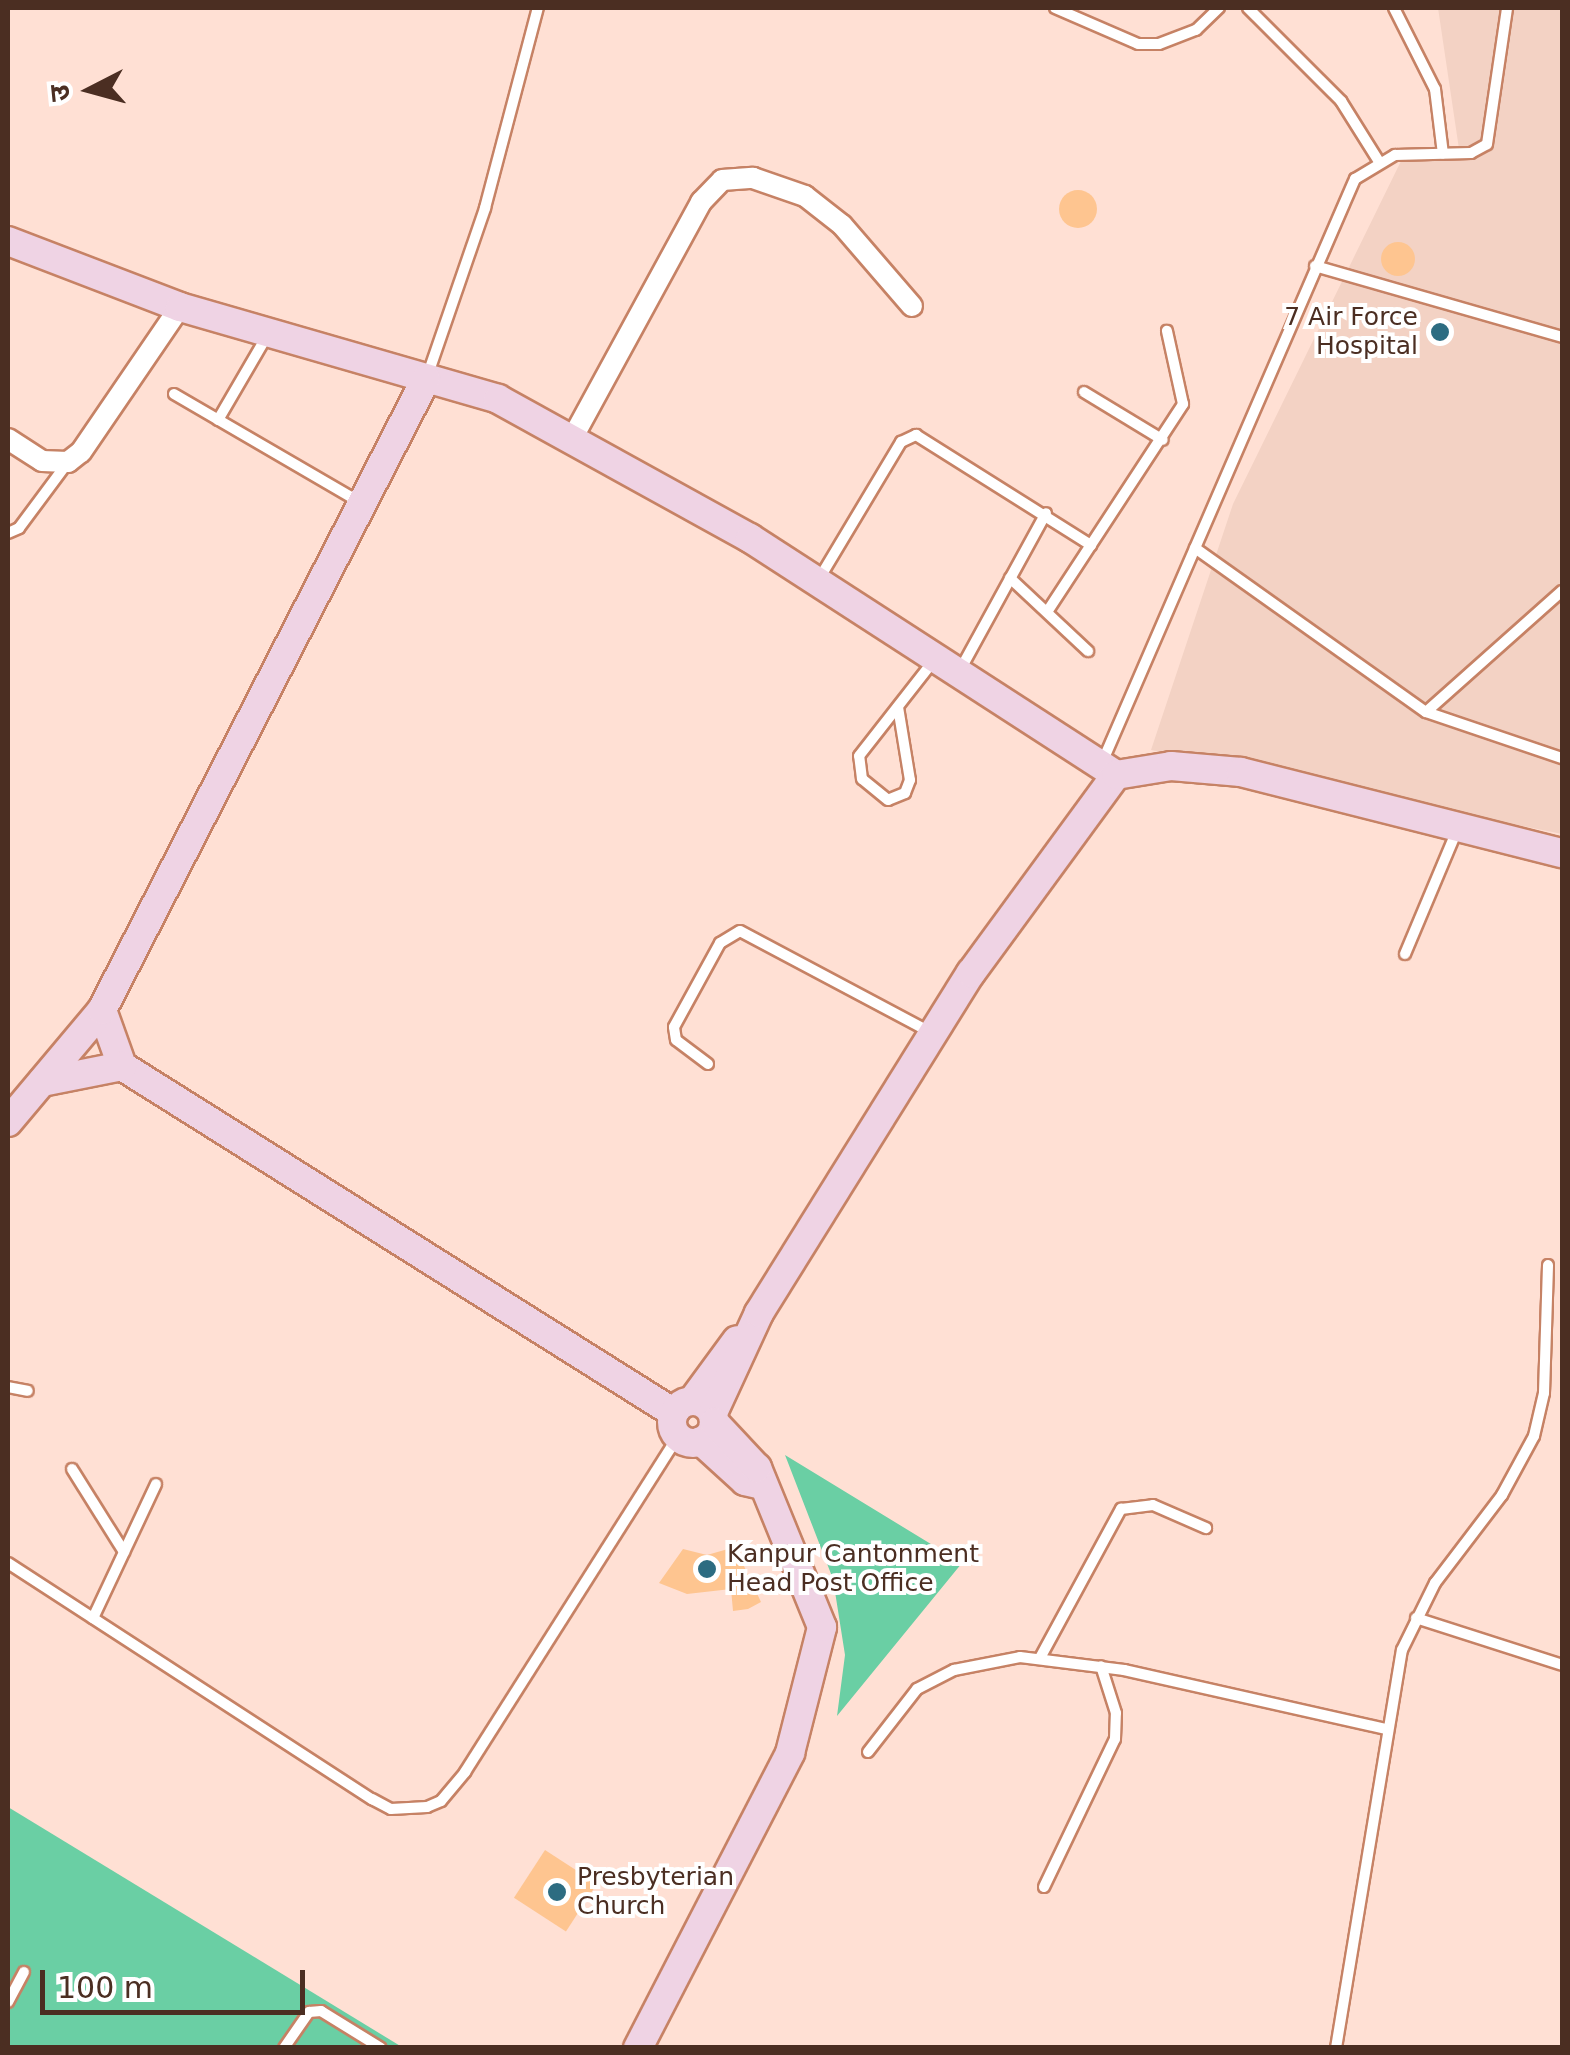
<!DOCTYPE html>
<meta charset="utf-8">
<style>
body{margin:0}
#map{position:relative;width:1570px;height:2055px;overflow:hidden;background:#ffe0d4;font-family:"DejaVu Sans","Noto Sans Devanagari",sans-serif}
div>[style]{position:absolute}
.built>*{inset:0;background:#f3d2c4}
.green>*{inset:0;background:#6acfa4}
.building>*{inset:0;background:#fec590;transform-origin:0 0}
.round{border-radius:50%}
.roads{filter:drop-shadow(2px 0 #c68265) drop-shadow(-2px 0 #c68265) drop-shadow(0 2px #c68265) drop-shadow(0 -2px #c68265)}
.lane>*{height:10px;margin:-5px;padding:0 5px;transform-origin:5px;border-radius:5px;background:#fff}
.street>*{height:20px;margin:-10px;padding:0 10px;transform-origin:10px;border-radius:10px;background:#fff}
.secondary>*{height:28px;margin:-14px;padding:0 14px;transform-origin:14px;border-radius:14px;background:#efd3e4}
.secondary>.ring{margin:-14px;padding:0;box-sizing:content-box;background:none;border:28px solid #efd3e4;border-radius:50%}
.dots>*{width:28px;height:28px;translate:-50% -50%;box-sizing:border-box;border:5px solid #fff;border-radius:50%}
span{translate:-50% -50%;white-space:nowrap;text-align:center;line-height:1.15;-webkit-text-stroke:8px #fff;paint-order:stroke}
.poi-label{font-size:25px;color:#4b2e22}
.right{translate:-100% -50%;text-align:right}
.left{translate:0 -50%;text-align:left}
.frame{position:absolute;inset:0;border:10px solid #4b2e22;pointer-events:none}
.north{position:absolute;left:40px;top:40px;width:100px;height:100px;-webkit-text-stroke:8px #fff;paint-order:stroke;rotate:264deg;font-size:28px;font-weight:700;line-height:40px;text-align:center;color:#4b2e22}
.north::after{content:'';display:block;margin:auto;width:35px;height:45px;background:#4b2e22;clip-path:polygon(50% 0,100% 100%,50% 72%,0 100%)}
.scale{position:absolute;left:40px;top:1970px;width:265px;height:45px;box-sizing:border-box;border:5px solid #4b2e22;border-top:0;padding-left:12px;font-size:30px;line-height:35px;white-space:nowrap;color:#4b2e22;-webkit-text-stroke:8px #fff;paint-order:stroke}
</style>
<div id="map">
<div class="built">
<i style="clip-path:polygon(1438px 8px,1562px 8px,1562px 834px,1151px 750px,1233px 504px,1402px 159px,1459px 149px)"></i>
</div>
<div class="green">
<i style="clip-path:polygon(785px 1455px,962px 1563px,837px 1716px,845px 1655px,833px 1579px)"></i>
<i style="clip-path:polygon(8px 1807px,402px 2047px,8px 2047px)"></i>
</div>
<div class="building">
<i class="round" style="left:1059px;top:190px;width:38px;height:38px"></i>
<i class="round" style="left:1381px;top:242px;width:34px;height:34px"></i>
<i style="clip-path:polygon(735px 1547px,761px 1602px,748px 1609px,733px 1611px,731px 1589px,687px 1594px,659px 1583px,683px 1549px,707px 1555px)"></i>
<i style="left:545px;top:1850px;width:62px;height:57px;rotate:33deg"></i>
</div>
<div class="roads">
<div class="lane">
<i style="left:1055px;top:8px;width:90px;rotate:23.4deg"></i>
<i style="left:1138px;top:44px;width:21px"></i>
<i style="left:1159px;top:44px;width:40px;rotate:-21deg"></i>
<i style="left:1196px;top:30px;width:32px;rotate:-44deg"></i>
<i style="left:1248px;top:8px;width:132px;rotate:45deg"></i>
<i style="left:1341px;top:101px;width:70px;rotate:57.9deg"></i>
<i style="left:1394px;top:8px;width:91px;rotate:63.2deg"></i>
<i style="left:1435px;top:89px;width:65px;rotate:83deg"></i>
<i style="left:1315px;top:266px;width:257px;rotate:16deg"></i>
<i style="left:428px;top:374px;width:176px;rotate:-71deg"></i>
<i style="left:485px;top:208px;width:207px;rotate:-75.2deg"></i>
<i style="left:1084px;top:392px;width:92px;rotate:31.3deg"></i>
<i style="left:174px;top:394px;width:213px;rotate:30.2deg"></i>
<i style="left:218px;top:420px;width:99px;rotate:-59.8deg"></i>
<i style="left:8px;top:533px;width:12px;rotate:-24deg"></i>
<i style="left:19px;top:528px;width:82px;rotate:-53.4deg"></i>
<i style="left:1195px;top:548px;width:283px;rotate:35.4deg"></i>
<i style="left:1426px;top:712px;width:144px;rotate:18.7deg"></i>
<i style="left:1010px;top:578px;width:107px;rotate:43.1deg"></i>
<i style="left:819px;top:579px;width:160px;rotate:-59.1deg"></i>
<i style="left:901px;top:442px;width:17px;rotate:-25deg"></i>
<i style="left:916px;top:435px;width:207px;rotate:32.2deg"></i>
<i style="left:1049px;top:609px;width:245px;rotate:-56.8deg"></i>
<i style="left:1183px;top:404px;width:75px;rotate:-102.4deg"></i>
<i style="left:959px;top:672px;width:181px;rotate:-61.3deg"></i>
<i style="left:898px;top:707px;width:74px;rotate:80.7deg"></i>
<i style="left:910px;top:780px;width:14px;rotate:111deg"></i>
<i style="left:905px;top:793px;width:18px;rotate:158deg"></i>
<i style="left:888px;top:800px;width:33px;rotate:-141deg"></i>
<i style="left:862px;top:779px;width:23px;rotate:-97deg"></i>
<i style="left:859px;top:756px;width:123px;rotate:-51.9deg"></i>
<i style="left:1426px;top:712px;width:182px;rotate:-41.7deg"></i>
<i style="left:1101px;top:765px;width:639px;rotate:-66.57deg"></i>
<i style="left:1355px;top:179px;width:47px;rotate:-31deg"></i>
<i style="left:1395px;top:155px;width:76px;rotate:-1.5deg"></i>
<i style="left:1471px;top:153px;width:18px;rotate:-29deg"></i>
<i style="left:1487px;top:144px;width:137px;rotate:-81.6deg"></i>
<i style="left:1405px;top:954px;width:134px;rotate:-67.2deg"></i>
<i style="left:708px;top:1064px;width:40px;rotate:-143deg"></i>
<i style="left:676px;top:1040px;width:13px;rotate:-99deg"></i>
<i style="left:674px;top:1027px;width:96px;rotate:-61.3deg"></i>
<i style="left:720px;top:943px;width:23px;rotate:-31deg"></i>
<i style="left:740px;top:931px;width:215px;rotate:28deg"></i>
<i style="left:8px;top:1387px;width:20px;rotate:11deg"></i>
<i style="left:72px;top:1469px;width:98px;rotate:57.9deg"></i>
<i style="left:8px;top:1563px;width:434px;rotate:33deg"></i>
<i style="left:372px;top:1799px;width:21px;rotate:28deg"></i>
<i style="left:391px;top:1809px;width:36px;rotate:-3deg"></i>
<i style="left:427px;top:1807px;width:15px;rotate:-23deg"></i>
<i style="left:441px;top:1801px;width:38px;rotate:-50deg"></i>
<i style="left:465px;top:1772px;width:398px;rotate:-57.6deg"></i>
<i style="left:93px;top:1618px;width:148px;rotate:-64.8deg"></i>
<i style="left:1416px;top:1618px;width:153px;rotate:17.8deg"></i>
<i style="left:1040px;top:1658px;width:170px;rotate:-61.5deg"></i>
<i style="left:1121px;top:1509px;width:32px;rotate:-7deg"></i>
<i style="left:1153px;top:1505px;width:58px;rotate:23.5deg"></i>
<i style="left:868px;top:1752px;width:80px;rotate:-52.1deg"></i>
<i style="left:917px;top:1689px;width:42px;rotate:-27.2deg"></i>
<i style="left:954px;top:1670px;width:67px;rotate:-11.1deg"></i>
<i style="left:1020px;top:1657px;width:105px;rotate:7.1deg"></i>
<i style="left:1124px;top:1670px;width:269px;rotate:12.7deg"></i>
<i style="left:1044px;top:1887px;width:164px;rotate:-64.4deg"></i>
<i style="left:1115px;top:1739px;width:26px;rotate:-88deg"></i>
<i style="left:1116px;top:1713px;width:49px;rotate:-107.7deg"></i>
<i style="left:8px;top:2002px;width:34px;rotate:-62deg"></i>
<i style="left:284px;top:2048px;width:44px;rotate:-55.2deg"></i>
<i style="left:309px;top:2012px;width:12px;rotate:-5deg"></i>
<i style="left:321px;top:2011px;width:70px;rotate:31.7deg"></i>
<i style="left:1336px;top:2048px;width:403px;rotate:-80.6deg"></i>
<i style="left:1402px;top:1650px;width:75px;rotate:-63.8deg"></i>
<i style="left:1435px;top:1583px;width:111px;rotate:-52.7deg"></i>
<i style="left:1502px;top:1495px;width:67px;rotate:-61.5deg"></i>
<i style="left:1534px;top:1436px;width:44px;rotate:-76.9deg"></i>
<i style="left:1544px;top:1393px;width:128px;rotate:-88.2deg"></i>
</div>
<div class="street">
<i style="left:573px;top:437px;width:268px;rotate:-61.4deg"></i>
<i style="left:701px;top:202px;width:30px;rotate:-46deg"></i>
<i style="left:722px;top:180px;width:31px;rotate:-4deg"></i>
<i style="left:753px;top:178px;width:55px;rotate:19.1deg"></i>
<i style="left:805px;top:196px;width:47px;rotate:38.1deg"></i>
<i style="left:842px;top:225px;width:107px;rotate:49.2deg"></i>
<i style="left:8px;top:439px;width:40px;rotate:32.9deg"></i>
<i style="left:42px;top:461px;width:26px;rotate:2deg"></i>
<i style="left:68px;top:462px;width:16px;rotate:-38deg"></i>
<i style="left:81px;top:452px;width:176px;rotate:-55.7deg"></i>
</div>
<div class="secondary">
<i style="left:8px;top:241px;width:184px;rotate:21deg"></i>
<i style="left:180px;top:307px;width:331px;rotate:16.1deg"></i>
<i style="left:498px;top:399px;width:288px;rotate:28.9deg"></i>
<i style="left:750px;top:538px;width:436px;rotate:32.9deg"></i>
<i style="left:102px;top:1010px;width:59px;rotate:70.3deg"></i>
<i style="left:122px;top:1066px;width:652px;rotate:32.15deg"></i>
<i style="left:42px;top:1082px;width:82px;rotate:-11.3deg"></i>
<i style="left:8px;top:1122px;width:146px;rotate:-50deg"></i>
<i style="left:102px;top:1010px;width:709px;rotate:-62.82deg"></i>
<i style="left:693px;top:1400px;width:74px;rotate:-53.7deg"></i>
<i class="ring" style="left:672px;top:1401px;width:14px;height:14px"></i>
<i style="left:713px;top:1413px;width:110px;rotate:-65.3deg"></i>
<i style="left:759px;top:1313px;width:401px;rotate:-58.1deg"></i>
<i style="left:971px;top:973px;width:245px;rotate:-53.8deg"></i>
<i style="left:1116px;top:775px;width:56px;rotate:-9.3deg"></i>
<i style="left:1171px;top:766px;width:70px;rotate:4.9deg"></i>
<i style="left:1241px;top:772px;width:331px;rotate:14.2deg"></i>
<i style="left:701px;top:1441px;width:59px;rotate:42.3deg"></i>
<i style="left:745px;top:1481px;width:18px;rotate:13deg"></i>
<i style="left:638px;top:2048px;width:332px;rotate:-62.7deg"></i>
<i style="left:790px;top:1753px;width:130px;rotate:-75.7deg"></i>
<i style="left:822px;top:1627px;width:172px;rotate:-112.2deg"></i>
<i style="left:757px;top:1468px;width:63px;rotate:-133.1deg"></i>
</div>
</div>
<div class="dots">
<i style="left:1440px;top:332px;background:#2d6c81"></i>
<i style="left:707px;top:1569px;background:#2d6c81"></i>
<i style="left:557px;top:1892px;background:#2d6c81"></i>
</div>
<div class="poi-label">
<span class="right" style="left:1418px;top:332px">7 Air Force<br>Hospital</span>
<span class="left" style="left:727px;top:1569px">Kanpur Cantonment<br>Head Post Office</span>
<span class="left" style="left:577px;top:1892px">Presbyterian<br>Church</span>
</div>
<div class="frame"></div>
<div class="north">उ</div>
<div class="scale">100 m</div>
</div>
